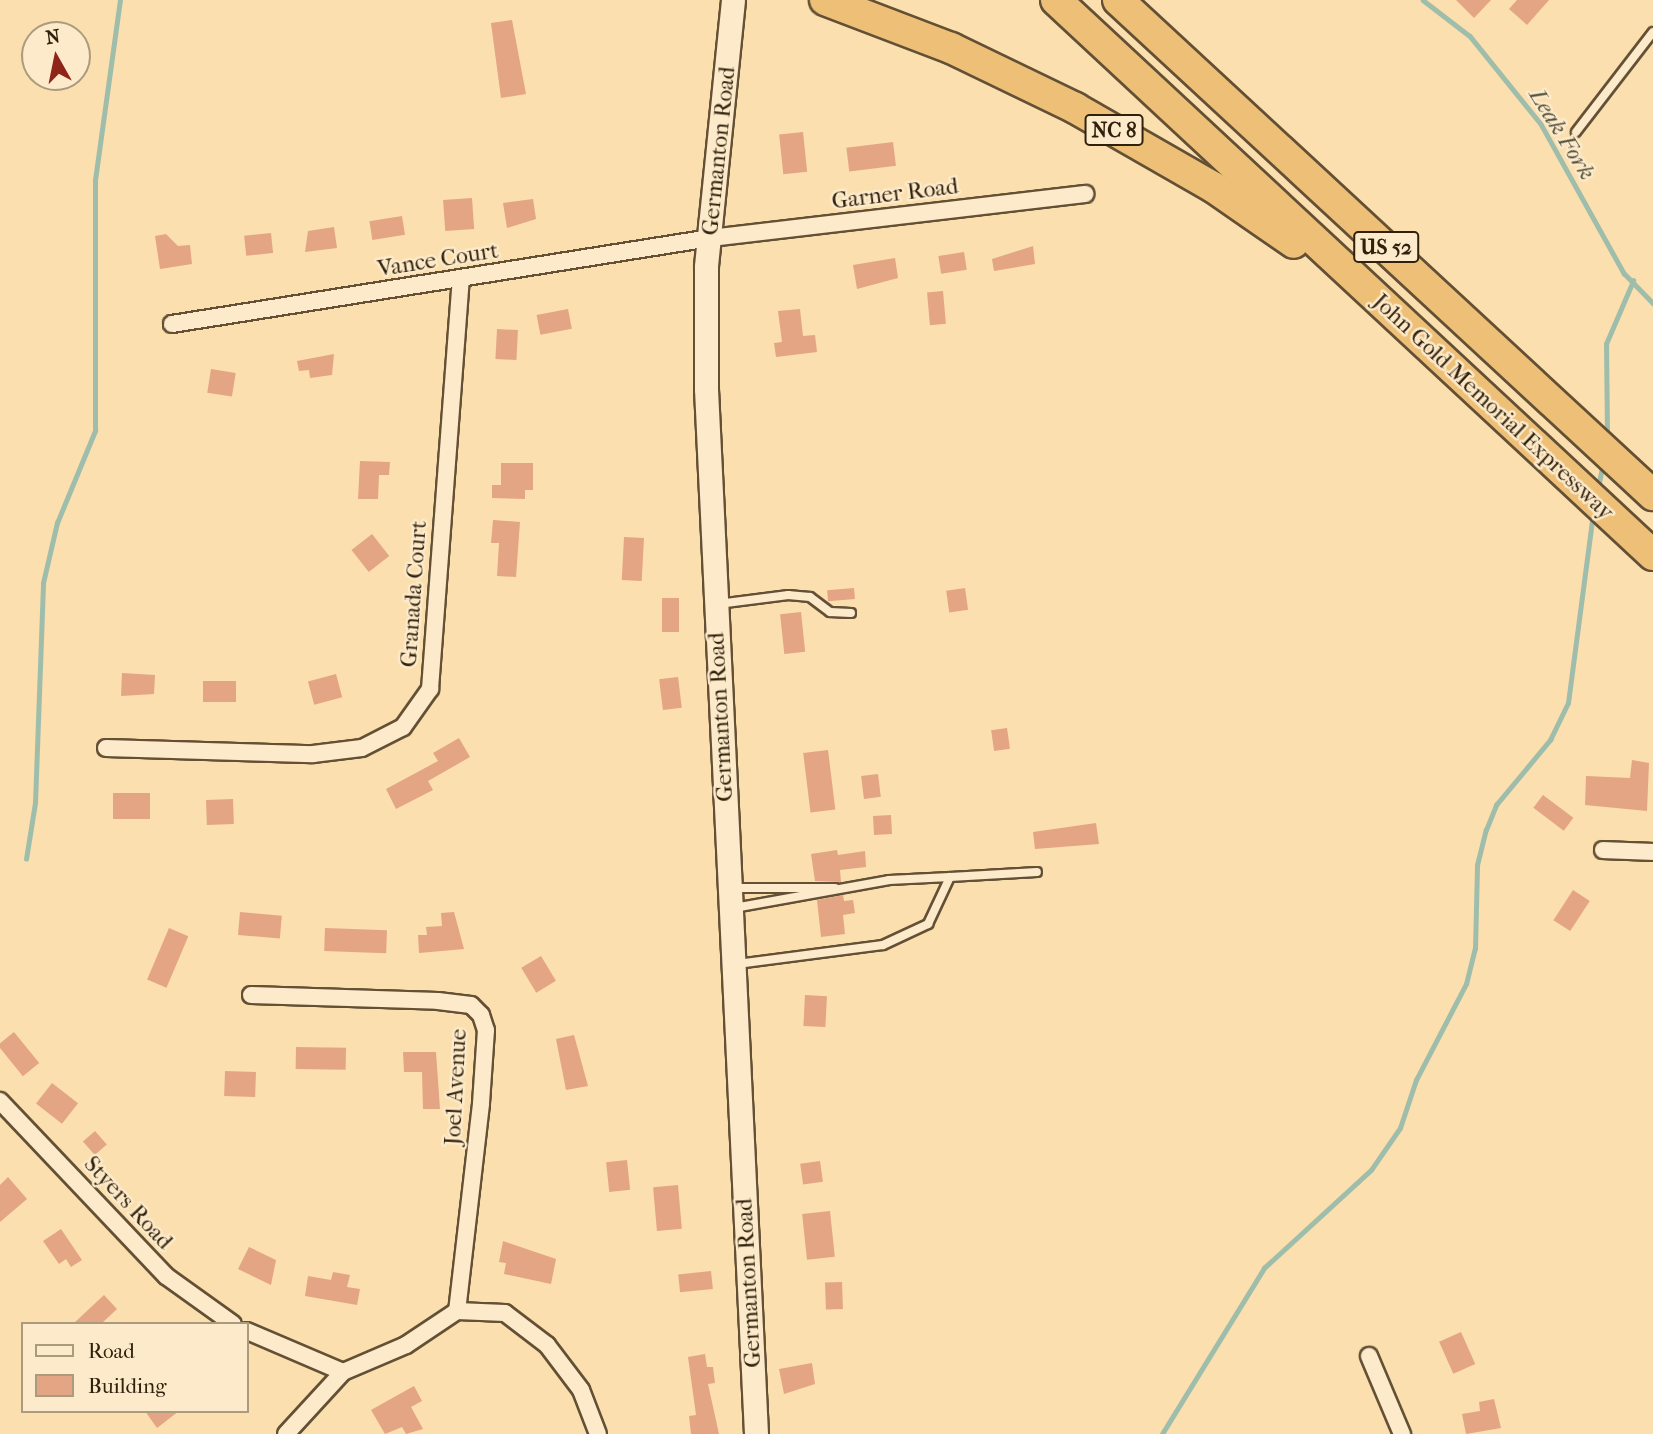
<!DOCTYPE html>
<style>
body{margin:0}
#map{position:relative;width:1653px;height:1434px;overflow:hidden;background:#fbdfae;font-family:"IM FELL French Canon",serif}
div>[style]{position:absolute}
.stream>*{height:4.5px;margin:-2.25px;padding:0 2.25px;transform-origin:2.25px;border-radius:2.25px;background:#9fbdab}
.building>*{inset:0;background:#e4a585;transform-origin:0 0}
.roads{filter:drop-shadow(2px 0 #635035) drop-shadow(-2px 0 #635035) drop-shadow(0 2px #635035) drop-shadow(0 -2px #635035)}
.lane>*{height:8px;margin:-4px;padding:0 4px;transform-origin:4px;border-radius:4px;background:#fceaca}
.street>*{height:16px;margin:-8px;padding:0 8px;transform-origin:8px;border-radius:8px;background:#fceaca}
.secondary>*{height:23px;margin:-11.5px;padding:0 11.5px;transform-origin:11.5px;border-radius:11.5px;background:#fceaca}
.highway>*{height:30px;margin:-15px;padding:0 15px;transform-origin:15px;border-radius:15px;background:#eec077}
span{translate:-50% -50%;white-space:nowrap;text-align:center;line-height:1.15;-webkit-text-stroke:5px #fceaca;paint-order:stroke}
.shield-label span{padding:2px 5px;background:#fceaca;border:2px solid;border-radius:5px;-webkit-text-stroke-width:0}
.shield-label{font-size:21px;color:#30210d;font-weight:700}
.street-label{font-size:23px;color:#30210d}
.water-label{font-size:24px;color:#51503c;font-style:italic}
.legend{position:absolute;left:21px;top:1322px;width:228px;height:91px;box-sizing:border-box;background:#fceaca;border:2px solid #aa9a7e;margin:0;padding:9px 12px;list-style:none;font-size:21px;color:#30210d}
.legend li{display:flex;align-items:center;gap:14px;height:35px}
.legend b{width:35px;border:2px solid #aa9a7e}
.north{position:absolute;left:21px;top:21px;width:70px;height:70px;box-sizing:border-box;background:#fceaca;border:2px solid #aa9a7e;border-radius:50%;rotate:351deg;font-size:19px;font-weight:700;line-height:28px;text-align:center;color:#30210d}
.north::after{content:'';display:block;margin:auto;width:24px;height:32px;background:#8f2418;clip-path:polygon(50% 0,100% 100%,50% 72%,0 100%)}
</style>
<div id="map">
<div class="stream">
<i style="left:1423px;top:0;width:59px;rotate:37.5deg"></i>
<i style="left:1470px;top:36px;width:113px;rotate:51.1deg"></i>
<i style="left:1541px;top:124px;width:171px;rotate:60.9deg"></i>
<i style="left:1624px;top:273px;width:42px;rotate:46deg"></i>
<i style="left:1607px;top:436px;width:92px;rotate:-90.6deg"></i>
<i style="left:1606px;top:344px;width:69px;rotate:-66.8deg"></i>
<i style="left:1598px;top:488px;width:26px;rotate:-79deg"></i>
<i style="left:26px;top:859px;width:57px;rotate:-80.9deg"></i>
<i style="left:35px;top:803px;width:220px;rotate:-87.9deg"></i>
<i style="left:43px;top:583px;width:62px;rotate:-76.9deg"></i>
<i style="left:57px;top:523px;width:100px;rotate:-67.6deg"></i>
<i style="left:95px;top:431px;width:251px;rotate:-90deg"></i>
<i style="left:95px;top:180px;width:182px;rotate:-82.1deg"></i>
<i style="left:1162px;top:1434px;width:195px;rotate:-58.4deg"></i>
<i style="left:1264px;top:1268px;width:145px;rotate:-42.5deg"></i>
<i style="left:1371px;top:1170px;width:51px;rotate:-55.4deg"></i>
<i style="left:1400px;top:1128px;width:51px;rotate:-71.6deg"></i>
<i style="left:1416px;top:1080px;width:108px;rotate:-62.5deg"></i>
<i style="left:1466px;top:984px;width:36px;rotate:-76deg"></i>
<i style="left:1475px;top:949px;width:84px;rotate:-88.6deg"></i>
<i style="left:1477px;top:865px;width:36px;rotate:-76deg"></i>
<i style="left:1486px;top:830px;width:27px;rotate:-68deg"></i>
<i style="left:1496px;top:805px;width:85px;rotate:-50.3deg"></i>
<i style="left:1550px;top:740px;width:41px;rotate:-64.1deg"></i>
<i style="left:1568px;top:703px;width:192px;rotate:-82.5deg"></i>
</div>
<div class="building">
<i style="clip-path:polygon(1456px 0,1491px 0,1474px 18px)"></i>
<i style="clip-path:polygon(1517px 0,1549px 0,1527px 25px,1509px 9px)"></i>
<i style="clip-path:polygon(512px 20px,526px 94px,501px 98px,491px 23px)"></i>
<i style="left:803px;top:132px;width:40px;height:24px;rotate:84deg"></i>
<i style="left:893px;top:142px;width:24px;height:47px;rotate:83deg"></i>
<i style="left:472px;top:198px;width:31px;height:29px;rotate:86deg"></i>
<i style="clip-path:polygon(533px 199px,536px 219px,507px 228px,503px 203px)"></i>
<i style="left:402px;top:216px;width:19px;height:33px;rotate:81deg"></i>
<i style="clip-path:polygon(334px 227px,337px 248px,305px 252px,308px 231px)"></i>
<i style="left:271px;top:233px;width:20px;height:27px;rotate:84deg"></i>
<i style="clip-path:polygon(166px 234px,178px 246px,190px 245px,192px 264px,160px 269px,155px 236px)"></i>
<i style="clip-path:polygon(1033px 246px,1035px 264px,994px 271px,992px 259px)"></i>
<i style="left:964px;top:252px;width:18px;height:26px;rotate:81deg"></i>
<i style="clip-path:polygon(895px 258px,898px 278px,857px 289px,853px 265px)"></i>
<i style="left:943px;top:291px;width:33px;height:16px;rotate:85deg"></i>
<i style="left:568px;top:309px;width:20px;height:32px;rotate:79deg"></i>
<i style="clip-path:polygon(800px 309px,803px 336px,815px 335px,817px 352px,776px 357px,774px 343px,782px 342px,778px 311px)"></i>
<i style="left:497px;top:329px;width:21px;height:30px;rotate:3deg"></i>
<i style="clip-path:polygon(334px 354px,332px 375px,310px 378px,309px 370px,299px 371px,297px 361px)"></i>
<i style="left:211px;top:369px;width:25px;height:24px;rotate:9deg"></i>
<i style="clip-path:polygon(360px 461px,390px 462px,389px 475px,379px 475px,378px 499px,358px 499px)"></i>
<i style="clip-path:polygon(501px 463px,533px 463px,533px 490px,525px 490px,525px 499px,492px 498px,492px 485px,501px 485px)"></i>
<i style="clip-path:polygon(493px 520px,520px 522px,516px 577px,497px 576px,499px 543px,491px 543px)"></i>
<i style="left:372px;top:534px;width:28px;height:26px;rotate:52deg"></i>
<i style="left:624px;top:537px;width:20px;height:43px;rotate:3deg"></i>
<i style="left:854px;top:588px;width:11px;height:27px;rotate:85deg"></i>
<i style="left:965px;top:588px;width:22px;height:19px;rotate:82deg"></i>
<i style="left:662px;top:598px;width:17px;height:34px"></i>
<i style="left:801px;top:612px;width:40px;height:21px;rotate:84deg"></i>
<i style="clip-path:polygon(122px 673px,155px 675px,154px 694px,121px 696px)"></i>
<i style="left:336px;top:674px;width:24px;height:29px;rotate:75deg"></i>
<i style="left:678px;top:677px;width:31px;height:19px;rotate:83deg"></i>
<i style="left:236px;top:681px;width:21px;height:33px;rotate:90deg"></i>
<i style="left:1007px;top:728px;width:21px;height:16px;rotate:82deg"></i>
<i style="clip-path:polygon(459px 738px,470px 757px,428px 781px,433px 790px,396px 809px,386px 789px,438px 761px,433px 753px)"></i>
<i style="left:828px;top:750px;width:60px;height:25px;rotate:83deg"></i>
<i style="clip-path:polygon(1632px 760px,1649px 763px,1647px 811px,1585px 805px,1586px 776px,1630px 778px)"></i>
<i style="left:878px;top:774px;width:23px;height:17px;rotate:83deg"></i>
<i style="left:150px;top:793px;width:26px;height:37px;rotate:90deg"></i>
<i style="left:1543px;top:795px;width:38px;height:16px;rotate:37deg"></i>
<i style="left:233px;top:799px;width:25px;height:27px;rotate:88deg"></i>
<i style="left:891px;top:815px;width:19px;height:18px;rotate:87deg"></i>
<i style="clip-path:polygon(1096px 823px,1099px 844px,1035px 849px,1033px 832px)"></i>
<i style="clip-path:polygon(837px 850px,838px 855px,865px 851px,866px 867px,840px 870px,841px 882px,815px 881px,811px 854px)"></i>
<i style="left:1573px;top:890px;width:20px;height:36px;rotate:33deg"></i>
<i style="clip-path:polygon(843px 895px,844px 901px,853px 900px,855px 913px,843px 915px,845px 934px,821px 937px,817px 900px)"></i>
<i style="left:240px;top:912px;width:42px;height:23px;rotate:5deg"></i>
<i style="clip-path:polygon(454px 912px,464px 949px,419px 953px,418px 935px,427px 935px,426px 927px,442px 926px,441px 913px)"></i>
<i style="left:169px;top:928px;width:21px;height:56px;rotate:23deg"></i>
<i style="left:325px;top:928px;width:62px;height:23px;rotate:2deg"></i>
<i style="left:541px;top:956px;width:29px;height:23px;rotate:59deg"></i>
<i style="left:805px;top:995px;width:22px;height:31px;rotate:3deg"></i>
<i style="left:14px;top:1032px;width:40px;height:21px;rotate:51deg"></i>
<i style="clip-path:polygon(574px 1035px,588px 1086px,566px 1090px,556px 1039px)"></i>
<i style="left:296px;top:1047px;width:50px;height:22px;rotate:1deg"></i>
<i style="clip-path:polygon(403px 1052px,436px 1052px,440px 1109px,423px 1109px,422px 1072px,404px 1072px)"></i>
<i style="left:225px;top:1071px;width:31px;height:25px;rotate:2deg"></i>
<i style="left:52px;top:1083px;width:33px;height:26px;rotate:38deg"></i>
<i style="left:95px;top:1131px;width:18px;height:16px;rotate:49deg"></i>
<i style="left:627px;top:1160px;width:30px;height:21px;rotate:84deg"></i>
<i style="left:820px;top:1161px;width:21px;height:20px;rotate:82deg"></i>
<i style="clip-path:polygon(8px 1177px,27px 1199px,0 1222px,0 1185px)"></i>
<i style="left:678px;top:1185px;width:44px;height:25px;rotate:85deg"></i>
<i style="left:830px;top:1211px;width:46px;height:28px;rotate:84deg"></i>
<i style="clip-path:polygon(61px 1229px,82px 1260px,71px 1267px,66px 1259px,59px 1264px,43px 1241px)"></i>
<i style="clip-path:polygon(503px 1241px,556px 1259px,551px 1284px,504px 1274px,506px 1263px,499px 1262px)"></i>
<i style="clip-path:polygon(249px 1247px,276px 1260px,271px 1285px,238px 1269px)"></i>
<i style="left:711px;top:1271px;width:18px;height:33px;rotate:84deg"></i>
<i style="clip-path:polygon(333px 1272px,350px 1275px,347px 1287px,360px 1289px,357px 1305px,305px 1296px,308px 1276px,331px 1280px)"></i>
<i style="left:842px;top:1282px;width:27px;height:17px;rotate:88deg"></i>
<i style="clip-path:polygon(104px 1295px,117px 1309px,101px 1324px,73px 1324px)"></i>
<i style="left:1461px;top:1332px;width:35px;height:24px;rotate:66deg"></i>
<i style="clip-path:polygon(705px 1354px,707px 1367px,713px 1367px,715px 1383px,708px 1384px,719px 1434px,691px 1434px,689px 1416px,696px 1415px,688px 1357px)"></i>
<i style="clip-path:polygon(812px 1363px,815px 1384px,784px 1394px,779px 1369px)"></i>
<i style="clip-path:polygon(414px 1386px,422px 1401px,411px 1407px,423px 1429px,406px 1434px,402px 1427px,385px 1434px,371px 1410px)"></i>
<i style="clip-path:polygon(1494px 1399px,1501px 1428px,1466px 1434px,1462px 1414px,1480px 1411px,1479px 1402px)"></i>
<i style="clip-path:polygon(145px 1411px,179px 1411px,157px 1428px)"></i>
</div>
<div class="roads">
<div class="lane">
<i style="left:1576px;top:132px;width:126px;rotate:-52.4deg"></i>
<i style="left:718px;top:604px;width:71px;rotate:-7.3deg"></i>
<i style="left:788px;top:595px;width:22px;rotate:5deg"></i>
<i style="left:810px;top:597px;width:25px;rotate:37deg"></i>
<i style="left:830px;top:612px;width:21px;rotate:3deg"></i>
<i style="left:733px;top:888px;width:102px"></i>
<i style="left:734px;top:908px;width:158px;rotate:-10.2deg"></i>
<i style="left:889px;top:880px;width:61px;rotate:-2.8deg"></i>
<i style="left:737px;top:964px;width:147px;rotate:-7.4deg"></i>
<i style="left:883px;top:945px;width:50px;rotate:-25deg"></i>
<i style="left:928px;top:924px;width:52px;rotate:-64.9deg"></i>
<i style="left:950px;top:877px;width:87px;rotate:-3.3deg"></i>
</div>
<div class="street">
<i style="left:172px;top:324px;width:545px;rotate:-9.08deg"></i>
<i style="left:710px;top:238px;width:378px;rotate:-6.7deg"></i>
<i style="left:106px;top:748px;width:207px;rotate:1.7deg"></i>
<i style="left:313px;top:754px;width:49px;rotate:-7deg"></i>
<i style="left:362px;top:748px;width:46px;rotate:-27.1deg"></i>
<i style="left:403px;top:727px;width:47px;rotate:-54.6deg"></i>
<i style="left:430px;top:689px;width:410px;rotate:-85.7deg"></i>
<i style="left:1603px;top:850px;width:50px;rotate:2.3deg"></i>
<i style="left:251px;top:995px;width:187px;rotate:1.8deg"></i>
<i style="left:438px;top:1001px;width:33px;rotate:7deg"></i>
<i style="left:471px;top:1005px;width:14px;rotate:45deg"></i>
<i style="left:481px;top:1015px;width:16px;rotate:72deg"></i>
<i style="left:486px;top:1030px;width:74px;rotate:93.9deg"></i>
<i style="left:481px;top:1104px;width:208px;rotate:96.6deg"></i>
<i style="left:0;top:1101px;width:241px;rotate:46.5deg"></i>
<i style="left:166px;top:1276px;width:82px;rotate:35.6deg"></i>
<i style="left:247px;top:1331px;width:104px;rotate:23.1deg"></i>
<i style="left:1369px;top:1356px;width:85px;rotate:67.1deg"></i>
<i style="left:286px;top:1434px;width:84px;rotate:-47.4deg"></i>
<i style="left:343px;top:1372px;width:69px;rotate:-23.2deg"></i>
<i style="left:406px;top:1345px;width:61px;rotate:-33.7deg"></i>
<i style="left:457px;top:1311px;width:48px;rotate:2.4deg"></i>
<i style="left:505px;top:1313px;width:53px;rotate:37.3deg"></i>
<i style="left:547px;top:1345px;width:56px;rotate:52.9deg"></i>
<i style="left:581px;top:1390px;width:47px;rotate:68.9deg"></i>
</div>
<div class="secondary">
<i style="left:733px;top:0;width:268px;rotate:95.8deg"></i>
<i style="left:706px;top:267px;width:122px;rotate:90deg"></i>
<i style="left:706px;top:389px;width:1046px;rotate:87.26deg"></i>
</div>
<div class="highway">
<i style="left:825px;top:0;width:135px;rotate:20.9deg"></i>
<i style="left:951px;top:48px;width:138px;rotate:25.8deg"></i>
<i style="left:1075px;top:108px;width:159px;rotate:29.8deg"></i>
<i style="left:1213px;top:187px;width:98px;rotate:34.7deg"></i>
<i style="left:1056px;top:0;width:815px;rotate:42.91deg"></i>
<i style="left:1118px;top:0;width:729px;rotate:42.78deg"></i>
</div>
</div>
<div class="shield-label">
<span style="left:1114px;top:130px">NC 8</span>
<span style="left:1386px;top:247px">US 52</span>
</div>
<div class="street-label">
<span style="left:719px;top:151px;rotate:-84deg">Germanton Road</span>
<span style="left:895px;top:194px;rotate:-7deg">Garner Road</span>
<span style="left:438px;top:260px;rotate:-9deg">Vance Court</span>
<span style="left:1493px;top:407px;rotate:43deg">John Gold Memorial Expressway</span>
<span style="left:414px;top:594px;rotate:-86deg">Granada Court</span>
<span style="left:721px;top:717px;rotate:-93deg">Germanton Road</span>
<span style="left:456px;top:1087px;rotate:-87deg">Joel Avenue</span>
<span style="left:128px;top:1203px;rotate:47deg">Styers Road</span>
<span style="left:749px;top:1283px;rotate:-93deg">Germanton Road</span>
</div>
<div class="water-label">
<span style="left:1562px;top:134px;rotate:58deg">Leak Fork</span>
</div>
<ul class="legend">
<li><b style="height:9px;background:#fceaca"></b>Road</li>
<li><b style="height:19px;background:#e4a585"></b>Building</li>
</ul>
<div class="north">N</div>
</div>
